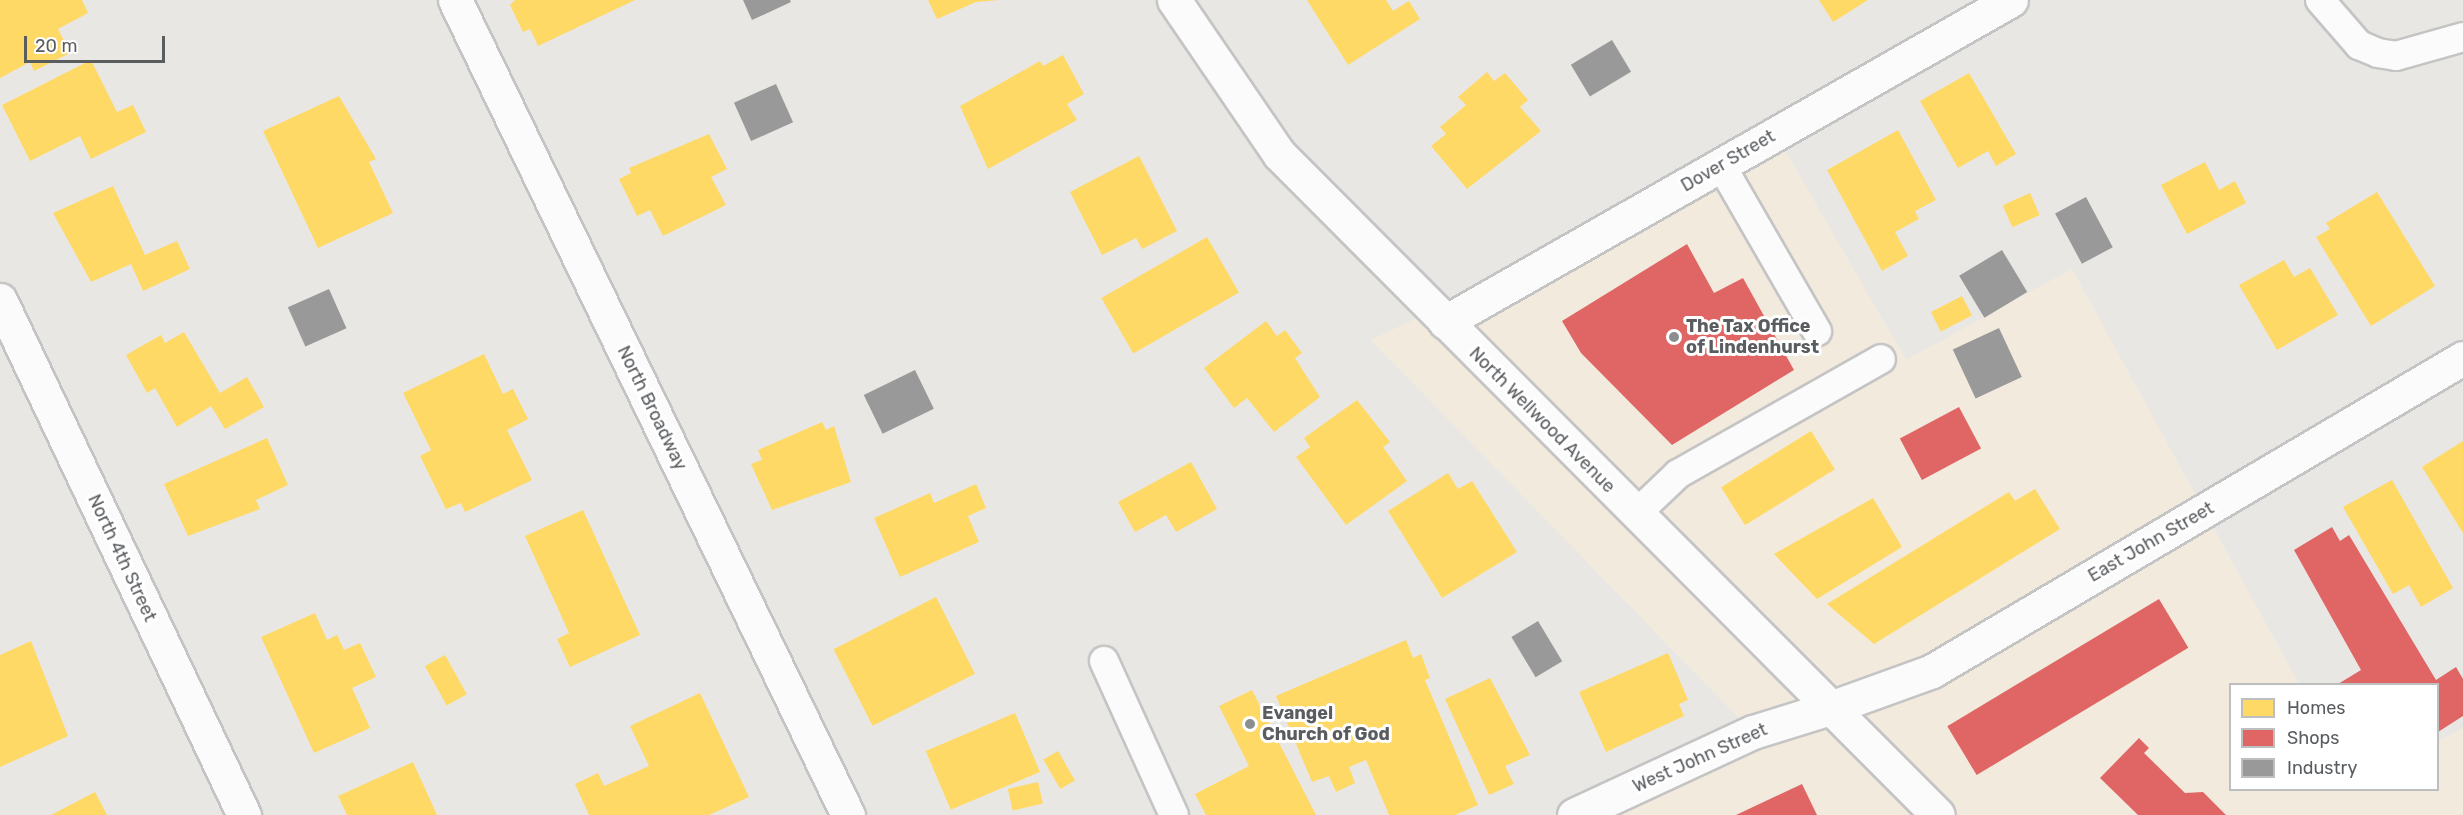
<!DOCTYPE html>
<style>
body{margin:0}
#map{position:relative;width:2463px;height:815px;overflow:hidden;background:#e9e7e3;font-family:Rubik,sans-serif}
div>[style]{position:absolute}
.commercial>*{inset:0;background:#f2ebdd}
.homes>*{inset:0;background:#ffd966;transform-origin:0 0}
.shops>*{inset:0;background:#e06666;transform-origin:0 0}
.industry>*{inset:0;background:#999;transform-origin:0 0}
.roads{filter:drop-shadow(2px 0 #c5c4c4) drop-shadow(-2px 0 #c5c4c4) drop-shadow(0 2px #c5c4c4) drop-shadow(0 -2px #c5c4c4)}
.lane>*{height:28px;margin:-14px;padding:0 14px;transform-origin:14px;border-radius:14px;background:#fcfbfb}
.street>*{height:33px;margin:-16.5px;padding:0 16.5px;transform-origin:16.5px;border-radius:16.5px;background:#fcfbfb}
.secondary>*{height:33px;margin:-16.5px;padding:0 16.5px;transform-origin:16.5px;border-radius:16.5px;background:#fcfbfb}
.dots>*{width:16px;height:16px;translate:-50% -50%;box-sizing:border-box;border:3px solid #fff;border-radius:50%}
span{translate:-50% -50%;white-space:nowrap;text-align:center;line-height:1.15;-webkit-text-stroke:6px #fff;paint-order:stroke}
.street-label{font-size:18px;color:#5a5d60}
.poi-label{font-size:18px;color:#5a5d60;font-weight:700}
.left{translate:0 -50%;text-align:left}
.legend{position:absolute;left:2229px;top:683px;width:210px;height:108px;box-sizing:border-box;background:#fff;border:2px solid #bdbebf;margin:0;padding:8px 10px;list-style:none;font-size:18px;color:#5a5d60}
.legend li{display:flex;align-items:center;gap:12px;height:30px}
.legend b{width:30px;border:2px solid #bdbebf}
.scale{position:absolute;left:24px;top:36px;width:141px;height:27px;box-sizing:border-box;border:3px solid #5a5d60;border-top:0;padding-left:8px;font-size:18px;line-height:21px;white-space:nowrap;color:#5a5d60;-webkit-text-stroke:4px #fff;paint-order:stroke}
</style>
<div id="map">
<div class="commercial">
<i style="clip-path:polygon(1781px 143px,1906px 360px,2072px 269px,2299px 684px,2230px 684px,2230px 790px,2438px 790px,2438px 741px,2463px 728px,2463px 815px,1620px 815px,1765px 745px,1371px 340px)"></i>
</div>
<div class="homes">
<i style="clip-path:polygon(0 0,82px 0,88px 13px,58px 29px,70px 53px,34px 71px,30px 62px,0 78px)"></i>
<i style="clip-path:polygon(515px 0,635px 0,538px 46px,530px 29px,523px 32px,510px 5px)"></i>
<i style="clip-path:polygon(928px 0,999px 0,976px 2px,937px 19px)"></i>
<i style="clip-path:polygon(1307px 0,1386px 0,1393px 11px,1409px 1px,1420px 19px,1348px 65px)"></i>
<i style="clip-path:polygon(1819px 0,1868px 0,1833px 22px)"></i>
<i style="clip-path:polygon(1063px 55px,1084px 94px,1067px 104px,1077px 120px,988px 169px,960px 106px,1040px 61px,1043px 66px)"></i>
<i style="clip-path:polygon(91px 60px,117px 112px,133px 105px,146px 132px,91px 159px,80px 136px,30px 161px,2px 105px)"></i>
<i style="clip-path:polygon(1487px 72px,1494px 81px,1505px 73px,1528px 100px,1520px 107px,1541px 131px,1467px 189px,1431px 146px,1446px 134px,1440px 127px,1466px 105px,1458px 97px)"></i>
<i style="clip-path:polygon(1969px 73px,2016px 154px,1996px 166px,1988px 151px,1958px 168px,1920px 101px)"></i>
<i style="clip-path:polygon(339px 96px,376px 159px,369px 162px,393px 213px,318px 248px,263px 131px)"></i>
<i style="clip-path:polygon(1898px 130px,1936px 200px,1915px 211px,1919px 219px,1895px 232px,1908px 256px,1882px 271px,1827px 170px)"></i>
<i style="clip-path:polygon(709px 134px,727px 169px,711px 177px,726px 205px,663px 236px,650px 210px,637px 216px,619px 179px,631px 173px,629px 168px)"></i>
<i style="clip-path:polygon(1139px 156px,1177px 231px,1142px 249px,1136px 238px,1102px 255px,1070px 192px)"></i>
<i style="clip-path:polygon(2205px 162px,2219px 190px,2235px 181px,2246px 203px,2187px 234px,2161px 185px)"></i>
<i style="clip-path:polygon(113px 186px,145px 255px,177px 241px,190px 269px,143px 291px,131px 264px,91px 282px,53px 213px)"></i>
<i style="clip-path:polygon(2377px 192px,2435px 286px,2371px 326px,2316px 237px,2330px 229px,2326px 223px)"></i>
<i style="left:2030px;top:193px;width:24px;height:30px;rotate:66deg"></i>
<i style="left:1207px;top:237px;width:64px;height:122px;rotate:60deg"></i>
<i style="clip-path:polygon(2284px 260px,2294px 277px,2310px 268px,2338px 315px,2277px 350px,2239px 285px)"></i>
<i style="left:1962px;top:296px;width:22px;height:35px;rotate:63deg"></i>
<i style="clip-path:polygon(1266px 321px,1277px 336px,1285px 330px,1302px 353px,1295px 358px,1320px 397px,1274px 432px,1247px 398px,1234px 408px,1204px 368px)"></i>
<i style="clip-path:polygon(184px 332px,220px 393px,247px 377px,264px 407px,225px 429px,211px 406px,177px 427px,155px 388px,147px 393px,126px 355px,161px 335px,165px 343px)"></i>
<i style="clip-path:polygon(484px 354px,503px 394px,513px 389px,528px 419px,507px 430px,532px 480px,465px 512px,461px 503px,446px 509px,420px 456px,431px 450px,403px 393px)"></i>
<i style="clip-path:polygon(1357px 400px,1390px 442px,1383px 447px,1407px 481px,1346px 525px,1296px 457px,1310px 447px,1304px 438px)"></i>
<i style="clip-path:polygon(822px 422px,826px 430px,834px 426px,851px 482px,772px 510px,751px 464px,762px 460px,758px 450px)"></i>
<i style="left:1811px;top:431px;width:45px;height:106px;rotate:58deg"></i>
<i style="clip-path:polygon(267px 438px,288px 485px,256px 500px,260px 509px,188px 536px,164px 484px)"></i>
<i style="clip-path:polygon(2463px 441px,2463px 533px,2422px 467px)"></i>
<i style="clip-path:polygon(1191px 462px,1217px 509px,1176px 532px,1166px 515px,1135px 532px,1118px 502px)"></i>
<i style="clip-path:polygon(1448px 473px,1458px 489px,1472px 481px,1517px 552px,1442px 598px,1388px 511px)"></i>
<i style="clip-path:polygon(2392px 480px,2453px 588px,2421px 607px,2409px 585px,2393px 594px,2343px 507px)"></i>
<i style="clip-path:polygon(976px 484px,986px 508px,968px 516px,979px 542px,900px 577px,874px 518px,930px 493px,934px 503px)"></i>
<i style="clip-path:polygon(2035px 489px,2060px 529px,1874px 644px,1827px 604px,2009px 492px,2015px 501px)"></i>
<i style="clip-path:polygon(1873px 498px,1902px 547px,1817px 599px,1774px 554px)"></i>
<i style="clip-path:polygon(583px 510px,640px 635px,570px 667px,557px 639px,569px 633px,525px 536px)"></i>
<i style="left:936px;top:597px;width:86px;height:115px;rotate:63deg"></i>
<i style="clip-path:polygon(315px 613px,327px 640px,337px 635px,344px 650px,360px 643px,376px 677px,352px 688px,370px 728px,314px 753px,261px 637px)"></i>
<i style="clip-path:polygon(1406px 640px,1413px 658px,1421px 654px,1430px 678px,1425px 680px,1478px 805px,1455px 815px,1389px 815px,1366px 760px,1349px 767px,1355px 783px,1336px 792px,1329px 776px,1312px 782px,1276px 696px)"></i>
<i style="clip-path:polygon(31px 641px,68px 736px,0 767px,0 655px)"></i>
<i style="clip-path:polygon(1668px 653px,1688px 700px,1679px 704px,1684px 716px,1606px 752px,1579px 692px)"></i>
<i style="left:445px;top:655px;width:45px;height:23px;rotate:61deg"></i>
<i style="clip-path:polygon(1490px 678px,1530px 755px,1505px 766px,1514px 784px,1489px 795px,1445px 699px)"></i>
<i style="clip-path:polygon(1252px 690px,1316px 815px,1206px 815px,1195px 794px,1249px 766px,1219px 706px)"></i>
<i style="clip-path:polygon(700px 693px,749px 797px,709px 815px,589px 815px,575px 784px,598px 773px,604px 786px,649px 766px,630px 726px)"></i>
<i style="left:1015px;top:713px;width:64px;height:97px;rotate:67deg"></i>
<i style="left:1058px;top:751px;width:34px;height:17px;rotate:60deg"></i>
<i style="clip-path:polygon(413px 762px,437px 815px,347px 815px,338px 796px)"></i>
<i style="left:1038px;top:782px;width:22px;height:31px;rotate:77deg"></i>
<i style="clip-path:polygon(95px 792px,107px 815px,51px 815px)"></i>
</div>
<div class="shops">
<i style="clip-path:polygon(1687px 244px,1714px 293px,1743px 278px,1794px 370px,1672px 445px,1581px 353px,1562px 321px)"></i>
<i style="left:1959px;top:407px;width:47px;height:67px;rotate:62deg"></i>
<i style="clip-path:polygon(2332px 527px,2340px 541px,2349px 535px,2436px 680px,2456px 667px,2463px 679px,2463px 716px,2438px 732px,2438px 684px,2338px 684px,2361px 670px,2294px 550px)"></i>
<i style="left:2159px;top:599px;width:57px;height:247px;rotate:59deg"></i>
<i style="clip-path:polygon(2139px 738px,2149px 748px,2144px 753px,2185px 793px,2203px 792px,2226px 815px,2138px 815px,2100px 778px)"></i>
<i style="clip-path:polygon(1802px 784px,1817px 815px,1736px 815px)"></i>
</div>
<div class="industry">
<i style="clip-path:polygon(743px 0,790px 0,791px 2px,752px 20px)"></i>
<i style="left:1612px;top:40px;width:37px;height:48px;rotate:59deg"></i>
<i style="left:776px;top:84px;width:42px;height:46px;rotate:66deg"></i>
<i style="left:2086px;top:197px;width:57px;height:35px;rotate:62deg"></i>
<i style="left:2002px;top:250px;width:49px;height:50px;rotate:59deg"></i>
<i style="left:329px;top:289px;width:43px;height:45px;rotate:66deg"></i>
<i style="left:1999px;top:328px;width:54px;height:51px;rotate:65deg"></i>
<i style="left:915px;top:370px;width:43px;height:57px;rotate:64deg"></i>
<i style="left:1538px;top:621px;width:47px;height:31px;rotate:59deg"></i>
</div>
<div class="roads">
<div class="lane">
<i style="left:2320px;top:0;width:60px;rotate:49.1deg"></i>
<i style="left:2359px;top:45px;width:21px;rotate:23deg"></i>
<i style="left:2378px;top:53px;width:18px;rotate:9deg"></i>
<i style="left:2396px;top:56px;width:70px;rotate:-15.8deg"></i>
<i style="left:1721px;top:165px;width:192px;rotate:60deg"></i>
<i style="left:1636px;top:514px;width:58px;rotate:-43.6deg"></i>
<i style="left:1678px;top:474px;width:233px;rotate:-29.5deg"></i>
<i style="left:1104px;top:661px;width:169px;rotate:65.6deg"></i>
</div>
<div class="street">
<i style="left:455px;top:0;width:905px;rotate:64.26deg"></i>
<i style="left:0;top:300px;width:570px;rotate:64.65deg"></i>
<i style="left:1445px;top:322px;width:651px;rotate:-29.64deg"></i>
<i style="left:1574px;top:815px;width:197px;rotate:-24.9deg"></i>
<i style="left:1753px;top:732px;width:81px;rotate:-17.3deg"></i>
</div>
<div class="secondary">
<i style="left:1174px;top:0;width:186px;rotate:55.7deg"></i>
<i style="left:1279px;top:154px;width:933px;rotate:45.09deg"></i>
<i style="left:1830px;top:708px;width:109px;rotate:-19.9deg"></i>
<i style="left:1932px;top:671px;width:616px;rotate:-30.52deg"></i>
</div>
</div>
<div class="dots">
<i style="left:1674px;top:337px;background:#8c8d8e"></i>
<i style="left:1250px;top:724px;background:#8c8d8e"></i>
</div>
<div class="street-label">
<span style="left:1728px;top:161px;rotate:-30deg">Dover Street</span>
<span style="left:652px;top:408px;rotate:64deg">North Broadway</span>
<span style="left:1542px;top:420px;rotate:45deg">North Wellwood Avenue</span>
<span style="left:2151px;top:542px;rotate:-30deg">East John Street</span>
<span style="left:122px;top:558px;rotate:65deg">North 4th Street</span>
<span style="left:1700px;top:758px;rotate:-24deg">West John Street</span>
</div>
<div class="poi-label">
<span class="left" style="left:1686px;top:337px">The Tax Office<br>of Lindenhurst</span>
<span class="left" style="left:1262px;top:724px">Evangel<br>Church of God</span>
</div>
<ul class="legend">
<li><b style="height:16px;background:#ffd966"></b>Homes</li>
<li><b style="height:16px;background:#e06666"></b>Shops</li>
<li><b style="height:16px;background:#999"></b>Industry</li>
</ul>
<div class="scale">20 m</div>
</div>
